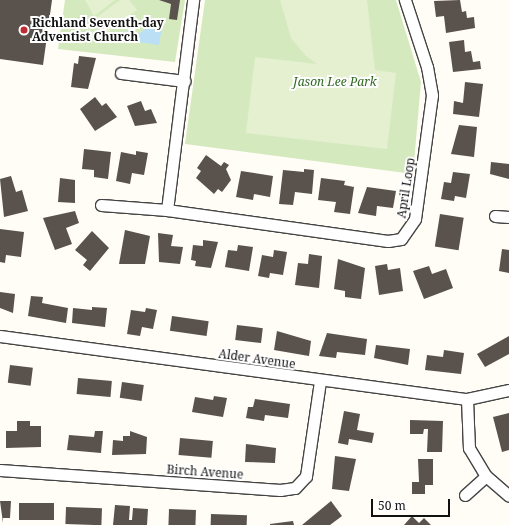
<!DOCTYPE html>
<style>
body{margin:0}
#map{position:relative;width:509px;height:525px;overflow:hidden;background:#fffdf5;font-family:"Noto Serif",serif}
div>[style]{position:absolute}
.green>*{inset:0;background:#d5e9bf}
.pitch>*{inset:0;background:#e5f0d0}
.water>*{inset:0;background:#bbdff4}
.building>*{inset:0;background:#59524d;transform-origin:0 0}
.roads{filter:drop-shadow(1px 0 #444) drop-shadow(-1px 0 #444) drop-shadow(0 1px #444) drop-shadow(0 -1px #444)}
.street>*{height:11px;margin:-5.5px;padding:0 5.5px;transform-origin:5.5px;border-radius:5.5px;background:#fff}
.dots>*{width:11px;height:11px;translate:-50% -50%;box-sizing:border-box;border:2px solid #fff;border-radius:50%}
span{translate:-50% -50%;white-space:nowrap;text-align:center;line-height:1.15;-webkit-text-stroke:4px #fff;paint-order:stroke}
.poi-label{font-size:12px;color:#111;font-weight:700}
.left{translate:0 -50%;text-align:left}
.park-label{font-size:12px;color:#306822;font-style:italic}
.street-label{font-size:12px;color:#111}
.scale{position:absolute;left:371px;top:499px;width:79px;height:18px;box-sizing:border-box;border:2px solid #111;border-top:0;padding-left:5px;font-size:12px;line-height:14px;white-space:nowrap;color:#111;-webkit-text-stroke:3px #fff;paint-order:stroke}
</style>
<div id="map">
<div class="green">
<i style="clip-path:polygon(65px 0,185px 0,175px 62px,58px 49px)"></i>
<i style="clip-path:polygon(205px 0,396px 0,421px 82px,413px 174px,185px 144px)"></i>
</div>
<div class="pitch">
<i style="clip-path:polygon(85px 0,115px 0,94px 16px)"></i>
<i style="clip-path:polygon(120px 0,129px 0,137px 10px,107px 33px,96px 18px)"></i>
<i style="clip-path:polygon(280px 0,367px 0,375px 70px,396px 73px,387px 149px,246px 133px,255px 57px,317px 64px,306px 56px,291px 38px)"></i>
</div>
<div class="water">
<i style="clip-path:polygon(152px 20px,163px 22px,159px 45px,125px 40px,126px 31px,141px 33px)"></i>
</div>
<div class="building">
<i style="clip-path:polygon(0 0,52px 0,43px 65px,0 59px)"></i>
<i style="clip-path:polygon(159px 0,180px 0,177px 20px,169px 19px,171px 4px)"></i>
<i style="clip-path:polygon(460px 0,462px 12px,466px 11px,467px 18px,474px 17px,475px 28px,446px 33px,444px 16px,436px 17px,434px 1px)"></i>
<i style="clip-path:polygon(464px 40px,465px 52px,471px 51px,473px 62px,480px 61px,481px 69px,453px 72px,449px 42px)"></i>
<i style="clip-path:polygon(79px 56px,96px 58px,88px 89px,71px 87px,74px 63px,78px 64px)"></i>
<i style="clip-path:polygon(465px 82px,483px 84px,479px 117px,453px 114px,454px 101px,463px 103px)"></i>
<i style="clip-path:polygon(95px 97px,102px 106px,106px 103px,117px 117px,95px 131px,80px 109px)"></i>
<i style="clip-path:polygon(141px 101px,145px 111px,151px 109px,157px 123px,135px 126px,127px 106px)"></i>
<i style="clip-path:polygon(459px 125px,477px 127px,474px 157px,451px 154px)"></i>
<i style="clip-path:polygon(84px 149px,111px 152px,108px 179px,94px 177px,94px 170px,82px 169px)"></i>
<i style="clip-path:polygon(136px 151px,148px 153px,144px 175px,132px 173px,130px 184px,116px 181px,121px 152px,136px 155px)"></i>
<i style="clip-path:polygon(206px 155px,221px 166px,224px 162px,229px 165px,226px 169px,231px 180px,222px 192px,218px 189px,214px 194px,196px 178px,201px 171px,197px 168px)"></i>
<i style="clip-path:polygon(491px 162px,509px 164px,509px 179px,490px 174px)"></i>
<i style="clip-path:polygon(304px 169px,314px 170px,312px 194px,295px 192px,293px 205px,279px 204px,283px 170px,304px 172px)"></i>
<i style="clip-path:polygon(241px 171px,273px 176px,270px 197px,254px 194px,253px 200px,236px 197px)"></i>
<i style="clip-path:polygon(453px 172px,470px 174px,466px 198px,455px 196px,454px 201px,441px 199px,444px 182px,451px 183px)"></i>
<i style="clip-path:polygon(11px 176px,16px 192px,22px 190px,28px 211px,4px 217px,0 179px)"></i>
<i style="clip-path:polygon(60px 178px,75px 180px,75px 203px,58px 202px)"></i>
<i style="clip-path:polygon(321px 178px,345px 181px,344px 185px,354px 187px,350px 214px,334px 212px,336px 202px,318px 200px)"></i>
<i style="clip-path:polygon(367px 187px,396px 191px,393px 208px,377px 206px,376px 216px,358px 213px)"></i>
<i style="clip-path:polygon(75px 211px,79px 223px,66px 228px,72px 244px,55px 250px,43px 218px)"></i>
<i style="left:440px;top:214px;width:24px;height:33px;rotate:9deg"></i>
<i style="clip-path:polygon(0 229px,24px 232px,21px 257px,6px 255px,5px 263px,0 262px)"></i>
<i style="clip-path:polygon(125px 230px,150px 236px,145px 264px,119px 264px)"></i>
<i style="clip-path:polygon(92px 231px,109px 248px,90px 271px,83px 265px,87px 260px,75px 250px)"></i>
<i style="clip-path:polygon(158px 233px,173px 235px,171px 246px,183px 247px,180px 264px,159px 262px)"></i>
<i style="clip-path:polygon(203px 240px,218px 242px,211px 268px,195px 266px,196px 261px,191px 260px,193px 245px,203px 246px)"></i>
<i style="clip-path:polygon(238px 245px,253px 247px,249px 271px,225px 267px,228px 250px,237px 251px)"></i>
<i style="clip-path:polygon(502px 249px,509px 250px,509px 273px,499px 271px)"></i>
<i style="clip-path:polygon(274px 250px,287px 252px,283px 275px,270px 273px,269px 278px,258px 276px,262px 255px,273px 257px)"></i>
<i style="clip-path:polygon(309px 254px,322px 256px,319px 288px,295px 285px,298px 263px,308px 264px)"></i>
<i style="clip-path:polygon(338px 259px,365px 268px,361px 299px,345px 297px,345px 291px,334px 289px)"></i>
<i style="clip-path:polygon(387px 264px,388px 270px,400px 268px,403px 291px,379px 295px,375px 266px)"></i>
<i style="clip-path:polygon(429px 266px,432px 274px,446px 269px,453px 288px,424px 299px,413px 271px)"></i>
<i style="clip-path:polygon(0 292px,15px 294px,13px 313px,0 308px)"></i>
<i style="clip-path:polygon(31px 296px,43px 297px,42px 303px,68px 308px,66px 323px,28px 316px)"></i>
<i style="clip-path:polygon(92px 307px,107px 308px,105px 327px,72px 323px,73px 308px,92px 310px)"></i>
<i style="clip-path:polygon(146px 308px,157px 310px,153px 329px,142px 327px,140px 336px,127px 334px,131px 310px,145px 312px)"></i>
<i style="left:172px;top:316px;width:37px;height:15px;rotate:8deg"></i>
<i style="left:237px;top:325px;width:26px;height:15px;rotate:7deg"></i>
<i style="clip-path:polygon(277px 331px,311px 341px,309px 356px,274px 350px)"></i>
<i style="clip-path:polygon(327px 333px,367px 339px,365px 355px,337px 352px,336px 358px,319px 356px)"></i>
<i style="clip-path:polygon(509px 336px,509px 354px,485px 367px,477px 354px)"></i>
<i style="clip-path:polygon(376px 345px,410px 349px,408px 365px,374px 358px)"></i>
<i style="clip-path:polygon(444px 350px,464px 353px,461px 374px,425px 370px,427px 355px,443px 357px)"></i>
<i style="left:10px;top:365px;width:23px;height:18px;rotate:7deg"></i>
<i style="left:78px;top:378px;width:34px;height:16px;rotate:5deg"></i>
<i style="left:122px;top:382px;width:22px;height:16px;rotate:8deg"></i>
<i style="clip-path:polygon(214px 396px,227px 398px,223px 417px,192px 412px,195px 397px,213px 400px)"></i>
<i style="clip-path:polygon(255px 399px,290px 404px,288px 418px,265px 415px,264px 421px,246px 418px,248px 407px,253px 407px)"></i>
<i style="clip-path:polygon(344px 411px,360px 414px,357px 430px,374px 433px,372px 443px,349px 439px,348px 445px,338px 443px)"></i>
<i style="clip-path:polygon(509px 413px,509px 450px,502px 452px,493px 417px)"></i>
<i style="clip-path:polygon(410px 420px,443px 421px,442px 452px,427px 452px,428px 429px,424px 429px,423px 434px,410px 434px)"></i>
<i style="clip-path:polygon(17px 421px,30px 421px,30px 426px,41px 426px,41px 447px,6px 448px,6px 431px,17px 431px)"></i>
<i style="clip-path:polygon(95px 431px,103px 431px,101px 453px,67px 450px,69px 435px,94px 437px)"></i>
<i style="clip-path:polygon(130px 431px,147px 437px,146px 454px,112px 455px,113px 440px,123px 441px,123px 436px,130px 436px)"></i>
<i style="left:180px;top:438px;width:33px;height:17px;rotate:5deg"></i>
<i style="clip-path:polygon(246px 444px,276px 448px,275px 463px,245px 462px)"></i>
<i style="clip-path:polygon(335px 456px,356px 459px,349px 491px,332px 489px)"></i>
<i style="clip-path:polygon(418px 459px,433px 459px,433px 485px,425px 485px,425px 494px,412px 494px,412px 482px,419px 482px)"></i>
<i style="clip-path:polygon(0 501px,11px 501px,10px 518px,3px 518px,3px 523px)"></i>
<i style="clip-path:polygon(331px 501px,342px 516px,330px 525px,302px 525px)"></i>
<i style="left:19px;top:503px;width:35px;height:17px"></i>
<i style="clip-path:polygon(115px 505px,130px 506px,129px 520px,132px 520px,133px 508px,148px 509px,147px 525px,113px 525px)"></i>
<i style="left:66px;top:507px;width:36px;height:17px;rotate:2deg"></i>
<i style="left:169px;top:509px;width:27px;height:16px;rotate:2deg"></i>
<i style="left:211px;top:514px;width:36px;height:11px;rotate:2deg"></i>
<i style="clip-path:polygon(412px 516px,419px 523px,424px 518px,431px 525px,404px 525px)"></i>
<i style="clip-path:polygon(293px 521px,294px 525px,270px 525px,270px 524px)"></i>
</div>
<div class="roads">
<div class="street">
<i style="left:121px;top:73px;width:64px;rotate:7.2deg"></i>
<i style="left:101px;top:205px;width:66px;rotate:4.3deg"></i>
<i style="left:167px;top:210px;width:223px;rotate:8deg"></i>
<i style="left:388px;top:241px;width:13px;rotate:-9deg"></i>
<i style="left:401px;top:239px;width:24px;rotate:-55deg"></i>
<i style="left:415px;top:219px;width:125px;rotate:-82.2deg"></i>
<i style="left:432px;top:95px;width:28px;rotate:-100deg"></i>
<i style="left:427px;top:67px;width:71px;rotate:-108.2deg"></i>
<i style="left:167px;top:210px;width:212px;rotate:-82.9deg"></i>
<i style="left:495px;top:216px;width:14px;rotate:4deg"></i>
<i style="left:0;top:336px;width:471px;rotate:7.7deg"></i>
<i style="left:467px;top:399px;width:43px;rotate:-12.1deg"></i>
<i style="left:467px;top:399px;width:49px;rotate:87.7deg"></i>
<i style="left:469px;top:448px;width:33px;rotate:59deg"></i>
<i style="left:486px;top:476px;width:30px;rotate:41deg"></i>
<i style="left:0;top:470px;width:281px;rotate:4.1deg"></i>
<i style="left:280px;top:490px;width:15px;rotate:-8deg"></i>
<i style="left:295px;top:488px;width:16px;rotate:-47deg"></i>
<i style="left:306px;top:476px;width:96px;rotate:-81.6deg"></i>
<i style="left:465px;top:495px;width:28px;rotate:-42deg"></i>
</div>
</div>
<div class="dots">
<i style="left:24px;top:30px;background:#bd2c33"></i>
</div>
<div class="poi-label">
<span class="left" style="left:32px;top:30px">Richland Seventh-day<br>Adventist Church</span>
</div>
<div class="park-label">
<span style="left:335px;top:82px">Jason Lee Park</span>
</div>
<div class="street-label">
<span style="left:406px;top:188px;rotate:-81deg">April Loop</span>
<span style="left:257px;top:359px;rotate:8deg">Alder Avenue</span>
<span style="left:205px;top:472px;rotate:4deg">Birch Avenue</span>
</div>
<div class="scale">50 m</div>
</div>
